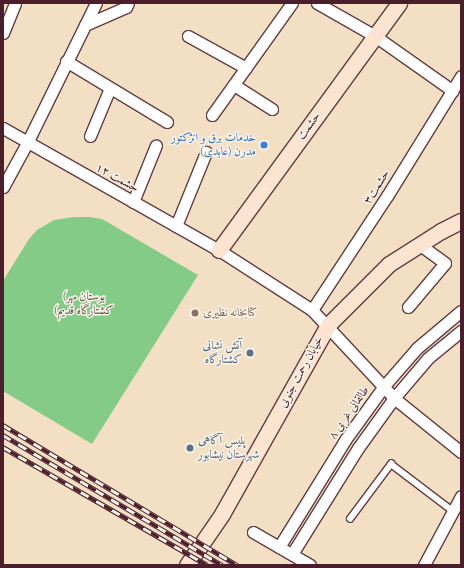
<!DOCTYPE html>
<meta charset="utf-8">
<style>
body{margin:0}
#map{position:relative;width:464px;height:568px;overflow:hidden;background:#f3dfc4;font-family:"IM FELL French Canon",Amiri,serif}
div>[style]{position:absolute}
.green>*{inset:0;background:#83cb87}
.roads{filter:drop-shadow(1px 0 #633c42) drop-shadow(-1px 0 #633c42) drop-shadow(0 1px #633c42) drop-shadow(0 -1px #633c42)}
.lane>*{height:5.5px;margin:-2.75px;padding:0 2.75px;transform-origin:2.75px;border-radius:2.75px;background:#fff}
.street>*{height:11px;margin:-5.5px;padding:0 5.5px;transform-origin:5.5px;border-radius:5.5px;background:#fff}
.secondary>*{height:15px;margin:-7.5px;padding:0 7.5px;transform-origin:7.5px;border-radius:7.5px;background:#fde4d1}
.rail>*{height:4.5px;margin-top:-2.25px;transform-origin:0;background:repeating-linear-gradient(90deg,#f7f3e8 0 9px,#4a1f2b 0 18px);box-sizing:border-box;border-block:1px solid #4a1f2b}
.dots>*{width:11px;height:11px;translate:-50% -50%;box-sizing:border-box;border:2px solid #f7f3e8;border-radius:50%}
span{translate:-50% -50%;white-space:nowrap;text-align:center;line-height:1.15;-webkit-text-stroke:3px #f7f3e8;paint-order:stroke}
.street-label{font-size:12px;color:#4a1f2b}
.shop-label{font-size:12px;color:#366cbe}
.right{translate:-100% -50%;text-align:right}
.park-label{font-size:12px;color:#5b5347}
.education-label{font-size:12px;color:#785e54}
.left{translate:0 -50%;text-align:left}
.service-label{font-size:12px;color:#4e5e75}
.frame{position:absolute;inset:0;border:4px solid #4a1f2b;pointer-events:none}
</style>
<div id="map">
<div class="green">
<i style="clip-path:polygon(74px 217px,89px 217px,102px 219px,198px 275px,92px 444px,3px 391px,3px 281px,29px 239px,37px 230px,54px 220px)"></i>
</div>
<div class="roads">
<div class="lane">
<i style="left:350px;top:519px;width:69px;rotate:-53.3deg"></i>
<i style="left:391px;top:464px;width:78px;rotate:37.2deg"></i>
</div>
<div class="street">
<i style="left:317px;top:3px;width:67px;rotate:29.6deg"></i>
<i style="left:375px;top:36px;width:95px;rotate:35.2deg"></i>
<i style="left:85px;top:25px;width:45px;rotate:-23.7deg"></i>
<i style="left:126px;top:7px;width:4px;rotate:-63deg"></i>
<i style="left:3px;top:33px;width:32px;rotate:-68deg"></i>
<i style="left:188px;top:36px;width:66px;rotate:28.9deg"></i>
<i style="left:66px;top:61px;width:118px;rotate:31.1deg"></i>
<i style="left:234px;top:85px;width:45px;rotate:32.3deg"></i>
<i style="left:212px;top:115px;width:138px;rotate:-54.5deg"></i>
<i style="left:3px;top:128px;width:248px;rotate:29.5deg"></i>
<i style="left:219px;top:250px;width:111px;rotate:32.8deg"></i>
<i style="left:312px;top:310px;width:120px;rotate:47deg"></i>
<i style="left:394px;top:398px;width:86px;rotate:38.9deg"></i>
<i style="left:90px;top:136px;width:52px;rotate:-67.4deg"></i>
<i style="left:3px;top:187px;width:50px;rotate:-61.4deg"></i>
<i style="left:27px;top:143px;width:156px;rotate:-63.8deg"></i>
<i style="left:133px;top:202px;width:61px;rotate:-68deg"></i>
<i style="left:176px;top:226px;width:80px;rotate:-67.9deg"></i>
<i style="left:408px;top:307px;width:57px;rotate:-49.9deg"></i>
<i style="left:445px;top:263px;width:32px;rotate:-144deg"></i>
<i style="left:312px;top:310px;width:136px;rotate:-56.7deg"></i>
<i style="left:387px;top:196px;width:141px;rotate:-58.3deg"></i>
<i style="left:253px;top:532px;width:66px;rotate:30.1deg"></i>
<i style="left:279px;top:547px;width:126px;rotate:-58.3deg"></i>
<i style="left:345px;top:440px;width:67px;rotate:-54.2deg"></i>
<i style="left:384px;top:386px;width:50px;rotate:-49deg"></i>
<i style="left:417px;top:348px;width:57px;rotate:-40.1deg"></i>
<i style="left:292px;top:554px;width:125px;rotate:-58.1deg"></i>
<i style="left:358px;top:448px;width:62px;rotate:-54.2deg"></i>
<i style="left:394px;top:398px;width:52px;rotate:-49.6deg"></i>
<i style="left:428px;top:358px;width:43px;rotate:-39.3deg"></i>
<i style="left:424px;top:565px;width:78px;rotate:-61.8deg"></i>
</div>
<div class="secondary">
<i style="left:219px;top:250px;width:306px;rotate:-53.9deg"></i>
<i style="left:187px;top:565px;width:62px;rotate:-55.5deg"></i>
<i style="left:222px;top:514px;width:217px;rotate:-60.7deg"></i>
<i style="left:328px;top:325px;width:86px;rotate:-45deg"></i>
<i style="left:389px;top:264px;width:62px;rotate:-32.4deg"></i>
<i style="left:441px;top:231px;width:22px;rotate:-27deg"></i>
</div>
</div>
<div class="rail">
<i style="left:3px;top:425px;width:273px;rotate:30.9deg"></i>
<i style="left:3px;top:435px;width:255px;rotate:30.7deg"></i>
<i style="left:3px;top:447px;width:236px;rotate:30deg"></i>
</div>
<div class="dots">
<i style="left:264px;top:145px;background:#3f7fe0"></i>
<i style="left:195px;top:313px;background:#8d6e63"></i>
<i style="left:250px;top:353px;background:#5c6f8a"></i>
<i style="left:190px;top:448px;background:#5c6f8a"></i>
</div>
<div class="street-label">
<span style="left:309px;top:126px;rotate:-54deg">حشمت</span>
<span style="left:117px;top:178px;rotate:29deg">حشمت ۱۲</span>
<span style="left:377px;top:187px;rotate:-58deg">حشمت۳</span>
<span style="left:301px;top:372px;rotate:-61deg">خیابان رحمت جنوبی</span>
<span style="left:349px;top:413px;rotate:-55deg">طالقانی غربی ۸</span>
</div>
<div class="shop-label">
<span class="right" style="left:256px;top:145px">خدمات برق و انژکتور<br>مدرن (عابدی)</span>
</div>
<div class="park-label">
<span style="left:84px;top:304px">(بوستان مهر<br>(کشتارگاه قدیم</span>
</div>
<div class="education-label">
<span class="left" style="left:203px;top:313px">کتابخانه نظیری</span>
</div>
<div class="service-label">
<span class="right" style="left:242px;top:353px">آتش نشانی<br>کشتارگاه</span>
<span class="left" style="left:198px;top:448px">پلیس آگاهی<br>شهرستان نیشابور</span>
</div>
<div class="frame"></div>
</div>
